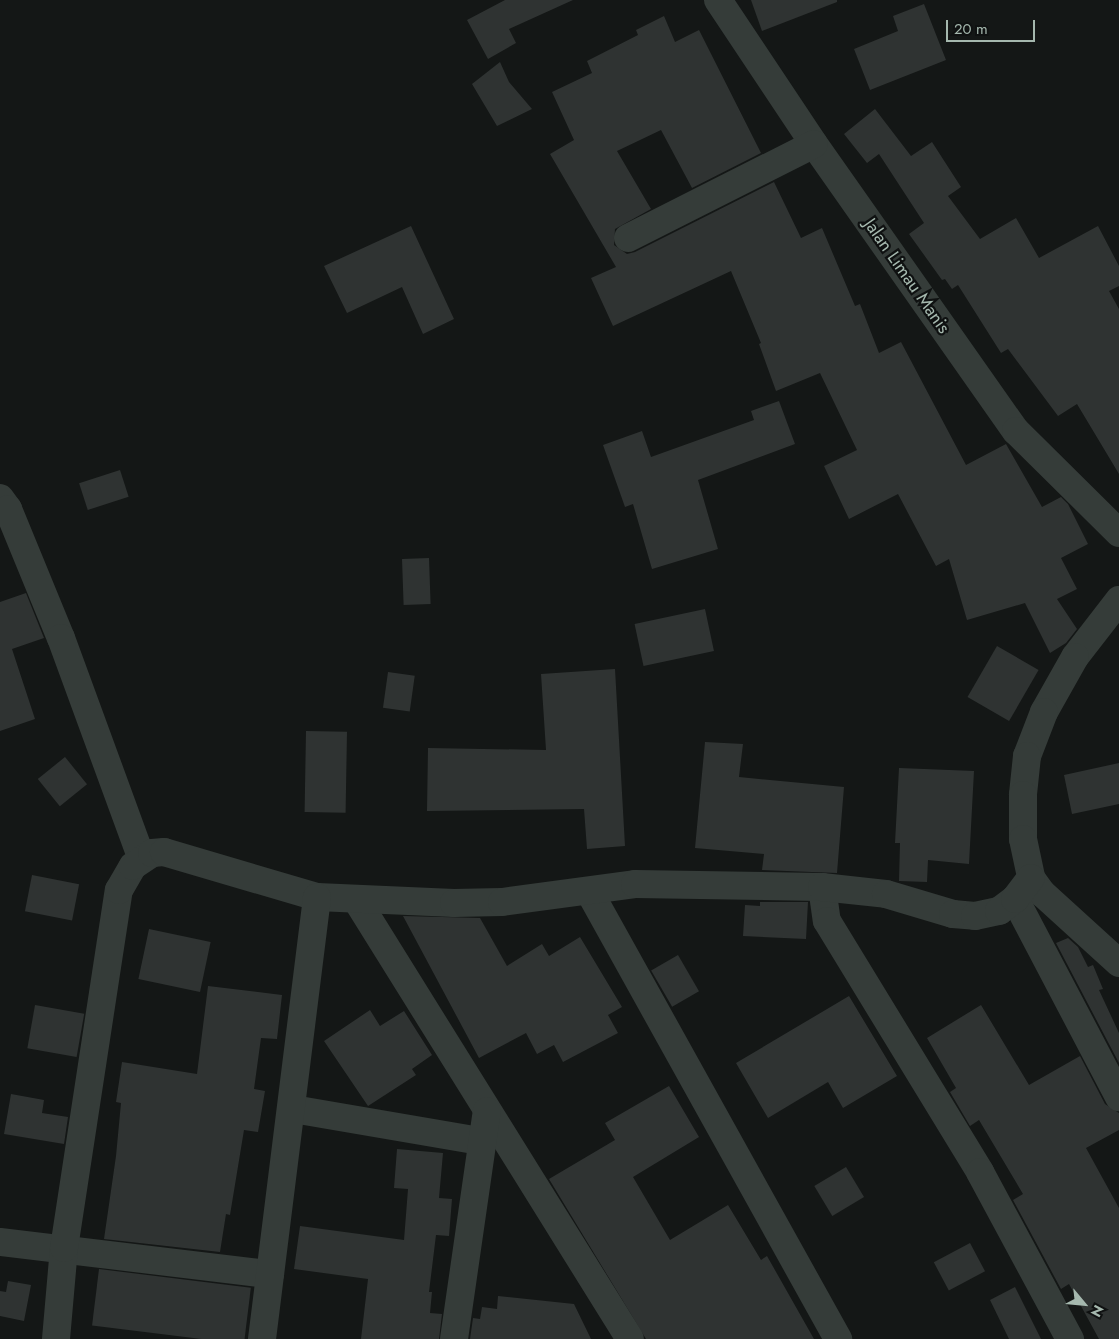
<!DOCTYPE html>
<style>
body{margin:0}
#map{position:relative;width:1119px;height:1339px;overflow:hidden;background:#141716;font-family:Jost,sans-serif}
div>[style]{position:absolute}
.building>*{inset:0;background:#2f3332;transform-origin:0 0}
.minor>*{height:28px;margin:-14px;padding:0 14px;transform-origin:14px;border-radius:14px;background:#353c39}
span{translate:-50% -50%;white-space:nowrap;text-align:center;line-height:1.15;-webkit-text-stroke:4.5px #0f1111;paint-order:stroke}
.street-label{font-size:18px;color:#a5b8ae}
.north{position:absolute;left:1059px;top:1279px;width:50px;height:50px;-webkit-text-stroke:4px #0f1111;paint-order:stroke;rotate:118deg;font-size:14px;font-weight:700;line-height:20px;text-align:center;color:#a5b8ae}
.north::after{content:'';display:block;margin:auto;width:18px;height:22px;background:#a5b8ae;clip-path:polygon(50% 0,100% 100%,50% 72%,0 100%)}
.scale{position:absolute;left:946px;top:20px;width:89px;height:22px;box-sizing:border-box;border:2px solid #a5b8ae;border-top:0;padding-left:6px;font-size:15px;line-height:18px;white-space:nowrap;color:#a5b8ae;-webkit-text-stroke:4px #0f1111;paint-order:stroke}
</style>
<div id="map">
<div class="building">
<i style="clip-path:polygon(505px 0,573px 0,509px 29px,516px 43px,488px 59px,467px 20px)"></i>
<i style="clip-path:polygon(751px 0,837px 0,837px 2px,762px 31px)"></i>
<i style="clip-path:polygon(924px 4px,946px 60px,870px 90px,854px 49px,898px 31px,893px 16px)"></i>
<i style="clip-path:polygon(664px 16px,675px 42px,699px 30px,761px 153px,692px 188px,661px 130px,617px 151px,651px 209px,615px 229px,614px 245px,627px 254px,635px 252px,774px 182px,801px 238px,822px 228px,855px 306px,860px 304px,879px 353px,901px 342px,966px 465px,1006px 444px,1042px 507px,1061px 497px,1068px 504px,1088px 544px,1061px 558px,1077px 589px,1057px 599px,1077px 629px,1066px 643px,1050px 653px,1025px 603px,967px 620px,949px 559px,936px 566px,898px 494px,849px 519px,824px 466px,857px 450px,820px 373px,776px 391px,759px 344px,761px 343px,731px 271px,613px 326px,591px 278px,616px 267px,550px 154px,574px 140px,552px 92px,592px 73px,587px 61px,638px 35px,636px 30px)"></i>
<i style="clip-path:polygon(500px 62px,509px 82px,532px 109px,497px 126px,472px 84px)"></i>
<i style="clip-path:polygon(875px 109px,911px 156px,932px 142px,961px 187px,948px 196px,980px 239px,1016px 218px,1039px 258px,1098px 226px,1119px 266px,1119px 286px,1109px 291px,1119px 309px,1119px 474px,1077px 404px,1058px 416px,1008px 349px,1001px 353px,958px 285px,952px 289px,945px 279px,942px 280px,909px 234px,924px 223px,879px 154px,867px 163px,844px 134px)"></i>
<i style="clip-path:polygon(411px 226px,454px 319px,423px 334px,402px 287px,347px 313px,324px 266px)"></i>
<i style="clip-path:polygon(779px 401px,795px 444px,698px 480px,718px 549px,652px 569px,633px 504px,625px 507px,603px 445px,642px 431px,651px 457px,754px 420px,751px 411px)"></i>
<i style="left:120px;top:470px;width:28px;height:43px;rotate:72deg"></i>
<i style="left:429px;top:558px;width:46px;height:27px;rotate:88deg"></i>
<i style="clip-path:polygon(26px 593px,44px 638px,12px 649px,35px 719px,0 731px,0 602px)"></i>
<i style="left:705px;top:609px;width:43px;height:72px;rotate:78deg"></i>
<i style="left:997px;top:646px;width:48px;height:59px;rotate:30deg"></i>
<i style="clip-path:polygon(615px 669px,625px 846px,587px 849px,584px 809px,427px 811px,428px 748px,546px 750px,541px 674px)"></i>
<i style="left:388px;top:672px;width:27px;height:36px;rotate:8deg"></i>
<i style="left:306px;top:731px;width:41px;height:81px;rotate:1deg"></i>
<i style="clip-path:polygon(705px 742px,743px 744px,739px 777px,844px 787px,837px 873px,762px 870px,764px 854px,695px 848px)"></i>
<i style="left:65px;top:757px;width:35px;height:35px;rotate:51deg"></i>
<i style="clip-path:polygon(1119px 763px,1119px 804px,1072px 814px,1064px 775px)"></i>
<i style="clip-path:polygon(899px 768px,974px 771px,969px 864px,928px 860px,927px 882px,899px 881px,900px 843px,895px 843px)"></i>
<i style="left:32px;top:875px;width:48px;height:37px;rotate:11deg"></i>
<i style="clip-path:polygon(760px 902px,808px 902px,806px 939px,743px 936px,745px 905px,760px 906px)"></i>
<i style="clip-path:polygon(403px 916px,480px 918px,507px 966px,542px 944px,549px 956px,580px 937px,622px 1007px,608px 1015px,618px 1033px,563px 1062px,554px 1045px,537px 1054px,526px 1033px,479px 1058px)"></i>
<i style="left:149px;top:929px;width:63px;height:51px;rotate:12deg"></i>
<i style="clip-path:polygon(1068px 938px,1078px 947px,1088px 967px,1093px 965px,1103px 989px,1099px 990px,1119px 1033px,1119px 1063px,1056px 943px)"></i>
<i style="left:678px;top:955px;width:42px;height:31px;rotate:60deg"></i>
<i style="clip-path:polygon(208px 986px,282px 995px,277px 1039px,261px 1038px,254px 1089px,265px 1091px,258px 1132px,244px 1130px,230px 1215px,226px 1214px,220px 1252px,104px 1239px,116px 1156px,121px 1103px,116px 1102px,122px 1062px,197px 1074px)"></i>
<i style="clip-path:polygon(849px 996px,897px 1076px,843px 1108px,828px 1082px,768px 1118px,736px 1063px)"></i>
<i style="left:35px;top:1005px;width:50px;height:44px;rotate:10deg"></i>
<i style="clip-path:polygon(981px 1005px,1029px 1085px,1080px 1056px,1105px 1104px,1119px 1113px,1119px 1130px,1086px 1148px,1119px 1208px,1119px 1339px,1099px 1339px,1069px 1284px,1061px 1289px,1013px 1200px,1023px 1194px,979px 1120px,970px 1126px,950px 1092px,956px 1088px,927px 1038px)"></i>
<i style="clip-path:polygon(370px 1010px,380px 1026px,404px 1011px,432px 1055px,412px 1069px,416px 1075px,368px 1106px,324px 1041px)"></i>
<i style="clip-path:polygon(669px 1086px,699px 1137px,633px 1177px,670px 1240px,728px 1205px,761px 1260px,767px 1256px,814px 1339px,646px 1339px,549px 1179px,615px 1140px,605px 1123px)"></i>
<i style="clip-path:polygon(11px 1094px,44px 1100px,42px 1113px,68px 1117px,64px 1144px,4px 1134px)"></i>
<i style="clip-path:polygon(397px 1149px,443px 1153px,439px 1198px,452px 1199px,449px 1236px,436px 1235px,429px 1292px,432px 1292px,430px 1313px,442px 1314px,439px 1339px,361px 1339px,368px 1279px,294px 1269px,300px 1226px,404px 1240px,408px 1189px,394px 1188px)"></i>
<i style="left:846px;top:1167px;width:35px;height:37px;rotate:59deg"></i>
<i style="left:970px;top:1243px;width:32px;height:41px;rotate:62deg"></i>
<i style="left:99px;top:1269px;width:153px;height:57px;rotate:7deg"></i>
<i style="clip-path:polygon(8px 1281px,31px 1285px,24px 1321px,0 1316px,0 1291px,6px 1292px)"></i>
<i style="clip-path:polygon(1015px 1287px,1041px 1339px,1009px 1339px,990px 1300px)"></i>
<i style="clip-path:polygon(498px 1296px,574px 1304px,591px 1339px,470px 1339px,473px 1318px,480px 1319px,482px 1307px,497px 1309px)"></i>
</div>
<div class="minor">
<i style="left:718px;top:0;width:173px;rotate:56.3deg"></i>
<i style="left:814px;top:144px;width:351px;rotate:54.9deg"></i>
<i style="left:1016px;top:431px;width:145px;rotate:44.7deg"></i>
<i style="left:628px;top:238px;width:208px;rotate:-26.8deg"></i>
<i style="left:0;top:498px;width:14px;rotate:54deg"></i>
<i style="left:8px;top:509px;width:139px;rotate:67.7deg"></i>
<i style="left:61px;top:638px;width:235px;rotate:69.9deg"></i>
<i style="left:1119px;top:600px;width:72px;rotate:127.7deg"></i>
<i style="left:1075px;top:657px;width:63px;rotate:119.4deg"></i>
<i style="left:1044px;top:712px;width:47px;rotate:111.1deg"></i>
<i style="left:1027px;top:756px;width:39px;rotate:96deg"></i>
<i style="left:1023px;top:795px;width:44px;rotate:90deg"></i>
<i style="left:1023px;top:839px;width:40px;rotate:78deg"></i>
<i style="left:1031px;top:878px;width:19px;rotate:54deg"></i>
<i style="left:1042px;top:893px;width:104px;rotate:42.3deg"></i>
<i style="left:822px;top:887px;width:34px;rotate:82deg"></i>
<i style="left:827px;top:921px;width:294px;rotate:58.6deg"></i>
<i style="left:980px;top:1172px;width:190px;rotate:61.7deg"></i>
<i style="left:589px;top:891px;width:513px;rotate:60.93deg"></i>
<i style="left:356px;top:899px;width:518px;rotate:58.09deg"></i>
<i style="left:1015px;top:899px;width:224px;rotate:62.3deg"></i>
<i style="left:293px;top:1109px;width:191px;rotate:9.7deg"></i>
<i style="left:0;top:1242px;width:272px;rotate:6.8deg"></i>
<i style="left:56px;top:1339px;width:91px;rotate:-85deg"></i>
<i style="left:64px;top:1248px;width:362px;rotate:-81.3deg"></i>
<i style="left:119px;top:890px;width:28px;rotate:-60deg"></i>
<i style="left:133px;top:866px;width:23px;rotate:-34deg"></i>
<i style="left:152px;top:853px;width:12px;rotate:-5deg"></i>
<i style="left:164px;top:852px;width:159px;rotate:16.4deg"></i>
<i style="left:317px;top:897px;width:137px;rotate:2.5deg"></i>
<i style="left:454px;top:903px;width:48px;rotate:-1.2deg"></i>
<i style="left:502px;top:902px;width:134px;rotate:-7.7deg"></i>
<i style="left:635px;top:884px;width:187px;rotate:0.9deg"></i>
<i style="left:822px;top:887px;width:64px;rotate:6.2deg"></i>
<i style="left:886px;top:894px;width:70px;rotate:16.6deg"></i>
<i style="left:953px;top:914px;width:22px;rotate:5deg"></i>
<i style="left:975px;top:916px;width:25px;rotate:-12deg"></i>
<i style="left:999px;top:911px;width:20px;rotate:-37deg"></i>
<i style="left:1015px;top:899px;width:26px;rotate:-53deg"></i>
<i style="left:262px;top:1339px;width:445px;rotate:-82.9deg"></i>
<i style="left:454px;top:1339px;width:230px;rotate:-81.8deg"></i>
</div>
<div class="street-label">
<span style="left:907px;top:276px;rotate:55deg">Jalan Limau Manis</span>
</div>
<div class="north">N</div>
<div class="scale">20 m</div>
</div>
